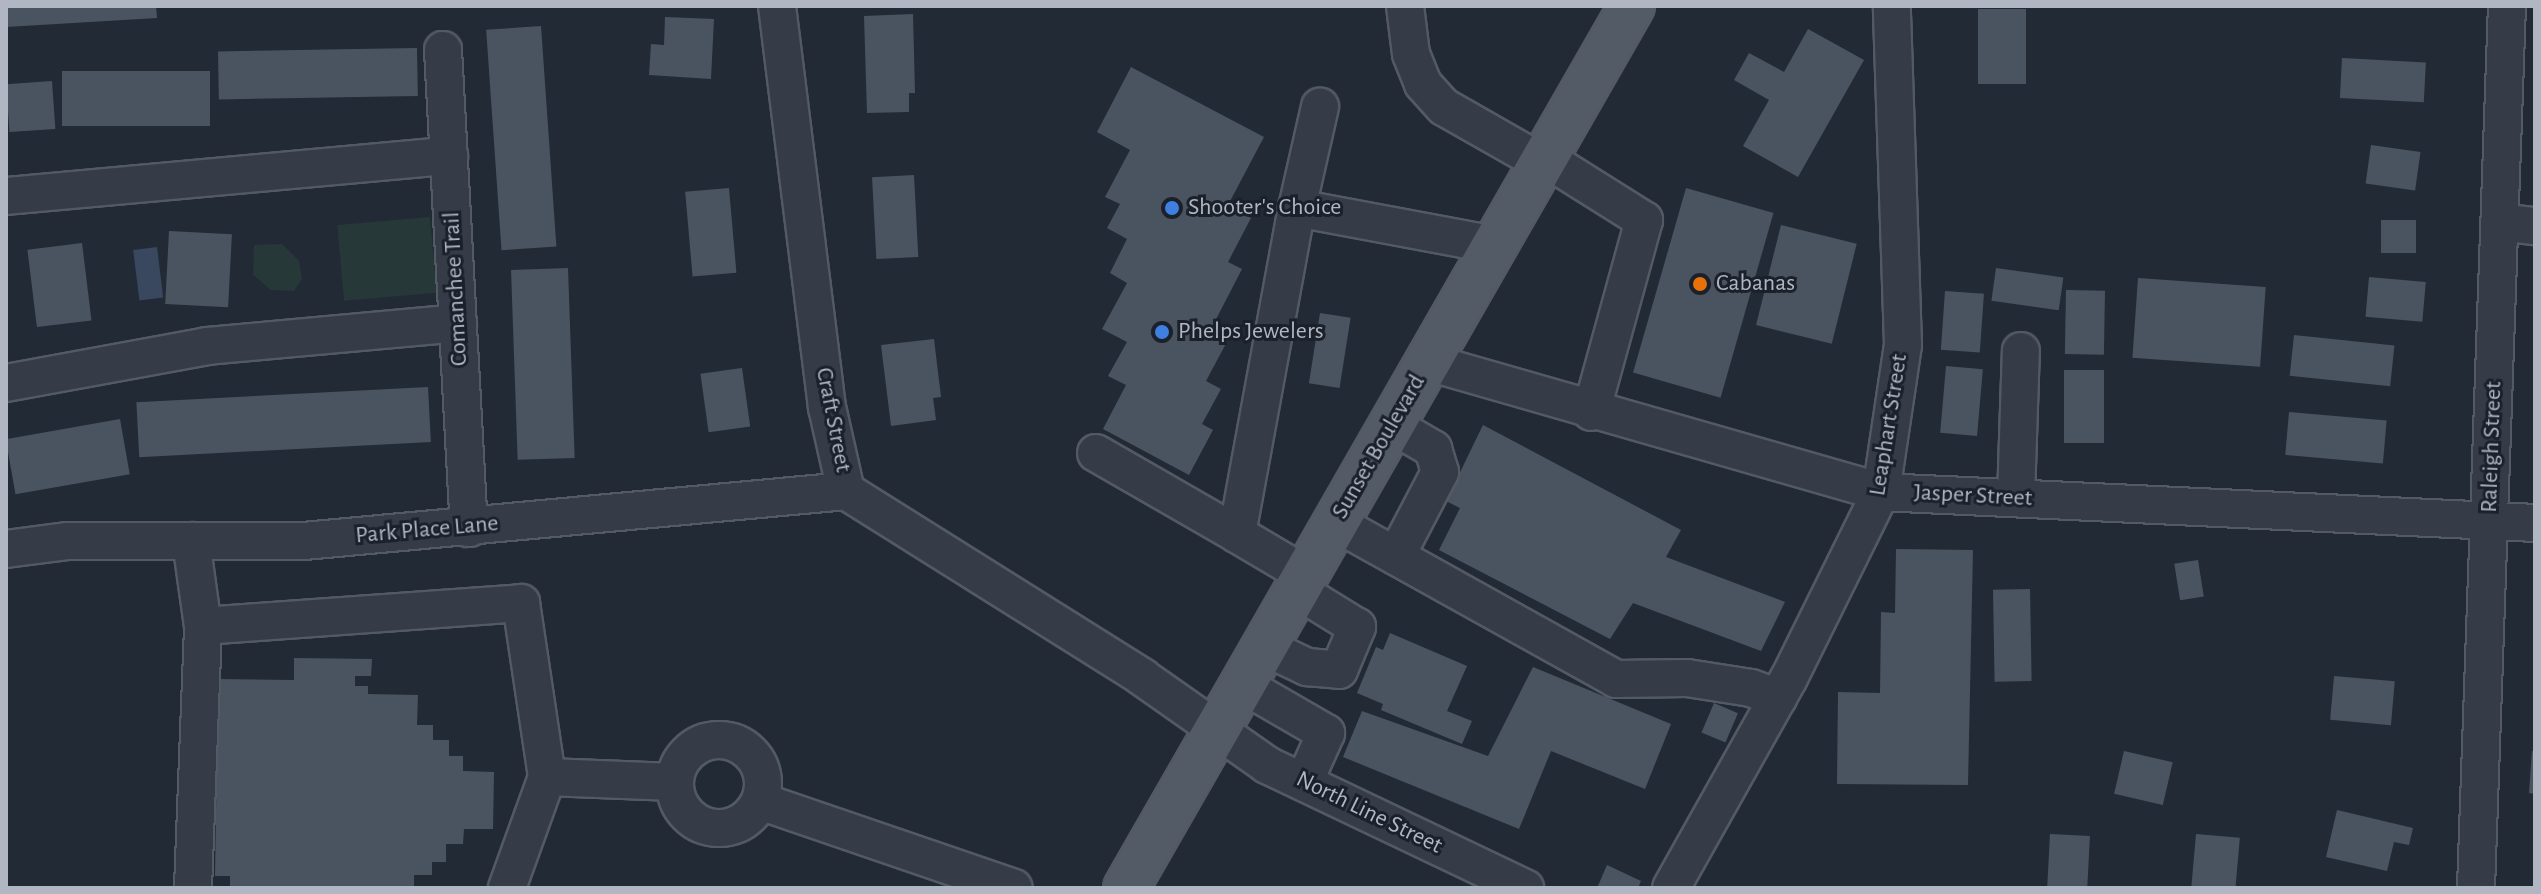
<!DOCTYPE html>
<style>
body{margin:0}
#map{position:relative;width:2541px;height:894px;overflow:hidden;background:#222a36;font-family:"Alegreya Sans",sans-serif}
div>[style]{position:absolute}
.green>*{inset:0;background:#273839;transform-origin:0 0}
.water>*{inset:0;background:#39485e;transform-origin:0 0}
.building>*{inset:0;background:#4a5461;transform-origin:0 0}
.roads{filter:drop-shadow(2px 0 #535a64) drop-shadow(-2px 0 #535a64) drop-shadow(0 2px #535a64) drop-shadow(0 -2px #535a64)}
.minor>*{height:36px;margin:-18px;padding:0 18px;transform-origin:18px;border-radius:18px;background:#353c47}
.minor>.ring{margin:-18px;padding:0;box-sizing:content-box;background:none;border:36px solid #353c47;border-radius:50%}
.major>*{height:44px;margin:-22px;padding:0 22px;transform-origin:22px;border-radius:22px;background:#535b67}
.dots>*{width:22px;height:22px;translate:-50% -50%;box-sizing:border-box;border:4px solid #1b212b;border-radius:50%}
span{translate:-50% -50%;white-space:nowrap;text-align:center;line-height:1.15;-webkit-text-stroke:6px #1b212b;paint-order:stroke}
.poi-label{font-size:24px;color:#b0b7c3}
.left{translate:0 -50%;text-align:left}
.street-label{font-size:24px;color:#b0b7c3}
.frame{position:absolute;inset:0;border:8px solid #b0b7c3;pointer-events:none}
</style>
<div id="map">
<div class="green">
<i style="left:430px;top:217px;width:76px;height:93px;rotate:85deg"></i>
<i style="clip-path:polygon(282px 244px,299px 261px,302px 279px,294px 291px,271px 290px,253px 275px,254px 245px)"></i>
</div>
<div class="water">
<i style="left:157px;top:247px;width:51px;height:24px;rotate:83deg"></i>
</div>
<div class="building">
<i style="clip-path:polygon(6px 6px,156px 6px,157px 18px,6px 27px)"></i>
<i style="left:1978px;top:9px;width:48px;height:75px"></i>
<i style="clip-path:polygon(913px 14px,915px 93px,909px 93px,909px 112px,867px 113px,864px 16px)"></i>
<i style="clip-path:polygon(665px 17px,714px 19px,711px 79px,649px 75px,651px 44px,664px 45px)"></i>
<i style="left:541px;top:26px;width:221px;height:55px;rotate:86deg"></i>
<i style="clip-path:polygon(1808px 29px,1864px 60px,1798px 177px,1743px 146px,1769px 100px,1734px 80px,1749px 53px,1784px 72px)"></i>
<i style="left:417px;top:48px;width:48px;height:199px;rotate:89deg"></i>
<i style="left:2342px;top:58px;width:84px;height:40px;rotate:3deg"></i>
<i style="clip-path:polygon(1131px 67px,1264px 137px,1228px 205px,1251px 218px,1228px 262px,1242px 269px,1212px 327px,1230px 336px,1206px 381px,1221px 389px,1202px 424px,1213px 430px,1189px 475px,1103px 429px,1126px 385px,1108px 376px,1127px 342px,1102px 329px,1127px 283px,1110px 273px,1127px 239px,1107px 228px,1120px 204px,1105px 197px,1130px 150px,1097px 132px)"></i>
<i style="left:210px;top:71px;width:55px;height:148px;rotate:90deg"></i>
<i style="left:52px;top:81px;width:48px;height:46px;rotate:86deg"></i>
<i style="left:2371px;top:145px;width:50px;height:39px;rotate:8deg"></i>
<i style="left:914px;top:175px;width:82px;height:42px;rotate:87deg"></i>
<i style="left:729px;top:188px;width:85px;height:44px;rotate:85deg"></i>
<i style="left:1686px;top:188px;width:91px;height:192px;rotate:16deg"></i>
<i style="left:2381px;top:220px;width:35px;height:33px"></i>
<i style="left:1781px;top:225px;width:78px;height:103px;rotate:14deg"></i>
<i style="left:169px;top:231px;width:63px;height:73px;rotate:3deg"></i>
<i style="left:82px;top:243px;width:78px;height:55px;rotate:83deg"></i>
<i style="left:568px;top:268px;width:190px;height:57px;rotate:88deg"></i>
<i style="left:1996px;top:268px;width:68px;height:33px;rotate:8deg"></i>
<i style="left:2369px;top:277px;width:57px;height:40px;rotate:5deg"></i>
<i style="left:2138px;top:278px;width:128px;height:80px;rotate:4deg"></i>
<i style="left:2066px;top:290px;width:39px;height:64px;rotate:1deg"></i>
<i style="left:1945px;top:291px;width:39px;height:59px;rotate:4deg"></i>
<i style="left:1320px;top:313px;width:31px;height:71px;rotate:9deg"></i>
<i style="left:2294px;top:335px;width:101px;height:41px;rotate:6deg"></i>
<i style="clip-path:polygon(934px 339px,941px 397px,933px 398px,936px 420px,891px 426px,881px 345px)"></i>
<i style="left:1946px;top:366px;width:37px;height:67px;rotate:5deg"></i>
<i style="left:742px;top:368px;width:59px;height:42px;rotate:82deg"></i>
<i style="left:2064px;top:370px;width:40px;height:73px"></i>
<i style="left:428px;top:387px;width:55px;height:292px;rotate:87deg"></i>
<i style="left:2289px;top:412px;width:98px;height:43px;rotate:5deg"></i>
<i style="left:120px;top:419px;width:56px;height:116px;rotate:80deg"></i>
<i style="clip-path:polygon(1483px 425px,1681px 530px,1666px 557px,1785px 602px,1761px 651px,1633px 603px,1610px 639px,1439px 550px,1460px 508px,1446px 501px)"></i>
<i style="clip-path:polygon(1896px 549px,1973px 550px,1968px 785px,1837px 784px,1838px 692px,1880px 693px,1881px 612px,1895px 613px)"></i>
<i style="left:2198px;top:560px;width:37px;height:24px;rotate:81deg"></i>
<i style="left:2030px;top:589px;width:92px;height:37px;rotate:89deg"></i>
<i style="clip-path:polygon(1390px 633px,1467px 666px,1447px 711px,1472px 721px,1462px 744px,1381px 710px,1383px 704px,1357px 693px,1376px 647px,1383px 650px)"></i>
<i style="clip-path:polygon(294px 658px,372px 659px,371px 676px,355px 676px,355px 686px,368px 686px,368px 694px,418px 695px,417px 725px,433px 725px,433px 740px,449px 740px,449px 756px,463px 756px,463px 771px,494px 772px,493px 829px,464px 829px,463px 844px,446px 844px,446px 862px,432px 862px,432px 875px,414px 875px,414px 888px,230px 888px,230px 876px,215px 876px,218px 679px,294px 680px)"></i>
<i style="clip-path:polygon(1533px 667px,1671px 724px,1645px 789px,1551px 751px,1519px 829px,1343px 757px,1362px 711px,1488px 756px)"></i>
<i style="left:2334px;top:676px;width:61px;height:44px;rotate:5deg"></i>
<i style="left:1714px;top:703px;width:26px;height:32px;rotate:23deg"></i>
<i style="left:2124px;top:751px;width:50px;height:44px;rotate:13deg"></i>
<i style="clip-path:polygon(2532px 751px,2535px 751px,2535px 794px,2529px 793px)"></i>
<i style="clip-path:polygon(2337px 810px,2413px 828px,2409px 845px,2394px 842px,2387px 871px,2326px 857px)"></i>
<i style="left:2050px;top:834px;width:40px;height:54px;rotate:3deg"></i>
<i style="left:2196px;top:834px;width:44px;height:54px;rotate:5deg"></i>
<i style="clip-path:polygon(1607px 865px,1641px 881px,1638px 888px,1597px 888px)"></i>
</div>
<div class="roads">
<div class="minor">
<i style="left:777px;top:6px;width:404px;rotate:82.9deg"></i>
<i style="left:827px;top:407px;width:86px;rotate:77.3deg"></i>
<i style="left:846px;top:491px;width:350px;rotate:32.1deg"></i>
<i style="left:1142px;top:677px;width:153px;rotate:35.1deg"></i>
<i style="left:1267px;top:765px;width:286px;rotate:25.5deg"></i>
<i style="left:1405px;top:6px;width:48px;rotate:82.9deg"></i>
<i style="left:1411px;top:54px;width:32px;rotate:68deg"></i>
<i style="left:1423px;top:84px;width:31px;rotate:48deg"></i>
<i style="left:1444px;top:107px;width:113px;rotate:29.7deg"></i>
<i style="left:443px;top:50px;width:479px;rotate:86.9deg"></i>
<i style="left:1545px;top:158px;width:117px;rotate:32.1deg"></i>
<i style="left:1644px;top:220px;width:199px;rotate:105.4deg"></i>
<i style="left:6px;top:196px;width:445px;rotate:-5.2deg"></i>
<i style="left:1297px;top:208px;width:104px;rotate:-77.2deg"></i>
<i style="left:2500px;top:222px;width:35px;rotate:7deg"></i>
<i style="left:1428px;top:362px;width:471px;rotate:16deg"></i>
<i style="left:1881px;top:492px;width:655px;rotate:2.71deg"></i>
<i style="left:6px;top:383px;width:204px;rotate:-10.4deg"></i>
<i style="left:207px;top:346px;width:252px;rotate:-5.2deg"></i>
<i style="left:1392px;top:425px;width:48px;rotate:30.3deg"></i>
<i style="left:1433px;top:449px;width:24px;rotate:73deg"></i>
<i style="left:1440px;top:472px;width:95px;rotate:117.6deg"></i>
<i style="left:1096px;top:453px;width:163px;rotate:29.9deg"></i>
<i style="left:2016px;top:498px;width:147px;rotate:-88.1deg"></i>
<i style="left:1336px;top:523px;width:321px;rotate:29.1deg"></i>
<i style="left:1616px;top:679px;width:71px;rotate:-0.8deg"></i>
<i style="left:1687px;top:678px;width:65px;rotate:8.9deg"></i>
<i style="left:1751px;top:688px;width:29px;rotate:20deg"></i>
<i style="left:191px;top:541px;width:86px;rotate:82deg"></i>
<i style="left:203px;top:626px;width:319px;rotate:-4.1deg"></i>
<i style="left:521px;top:603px;width:176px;rotate:81.5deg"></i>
<i style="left:547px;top:777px;width:127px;rotate:2.3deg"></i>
<i style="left:6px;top:549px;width:63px;rotate:-7.4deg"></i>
<i style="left:68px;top:541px;width:236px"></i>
<i style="left:304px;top:541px;width:544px;rotate:-5.27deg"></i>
<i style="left:1306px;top:575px;width:80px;rotate:-149.3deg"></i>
<i style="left:1237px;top:534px;width:331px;rotate:-79.6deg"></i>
<i style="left:1297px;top:208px;width:201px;rotate:10.6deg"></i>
<i style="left:1265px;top:647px;width:47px;rotate:25.5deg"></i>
<i style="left:1307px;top:667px;width:32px;rotate:5deg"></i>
<i style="left:1339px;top:670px;width:47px;rotate:-67.3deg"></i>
<i style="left:1357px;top:627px;width:70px;rotate:-148.3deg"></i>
<i style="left:1243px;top:685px;width:96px;rotate:30deg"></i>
<i style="left:1326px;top:733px;width:54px;rotate:114.2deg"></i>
<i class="ring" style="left:675px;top:740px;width:52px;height:52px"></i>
<i style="left:760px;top:801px;width:268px;rotate:18.9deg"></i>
<i style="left:193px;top:888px;width:262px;rotate:-87.8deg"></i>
<i style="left:507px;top:888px;width:118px;rotate:-70.2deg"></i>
<i style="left:1671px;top:888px;width:241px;rotate:-60.7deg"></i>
<i style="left:1789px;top:678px;width:208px;rotate:-63.7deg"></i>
<i style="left:1881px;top:492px;width:149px;rotate:-81.5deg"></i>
<i style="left:1903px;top:345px;width:339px;rotate:-91.9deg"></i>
<i style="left:2476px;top:888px;width:883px;rotate:-87.99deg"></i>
</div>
<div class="major">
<i style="left:1126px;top:888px;width:1017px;rotate:-60.16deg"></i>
</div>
</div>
<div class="dots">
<i style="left:1172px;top:208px;background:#3f7fe0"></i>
<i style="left:1700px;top:284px;background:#e8710a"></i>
<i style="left:1162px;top:332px;background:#3f7fe0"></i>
</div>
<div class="poi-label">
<span class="left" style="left:1188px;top:208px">Shooter's Choice</span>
<span class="left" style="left:1716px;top:284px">Cabanas</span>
<span class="left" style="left:1178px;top:332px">Phelps Jewelers</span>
</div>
<div class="street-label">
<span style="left:456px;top:289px;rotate:-93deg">Comanchee Trail</span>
<span style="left:833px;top:420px;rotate:79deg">Craft Street</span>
<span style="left:1889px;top:425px;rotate:-81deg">Leaphart Street</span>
<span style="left:1379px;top:447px;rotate:-60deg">Sunset Boulevard</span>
<span style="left:2492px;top:447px;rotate:-88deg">Raleigh Street</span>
<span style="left:1973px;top:496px;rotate:3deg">Jasper Street</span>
<span style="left:427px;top:530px;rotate:-5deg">Park Place Lane</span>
<span style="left:1369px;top:813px;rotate:26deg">North Line Street</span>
</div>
<div class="frame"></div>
</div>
